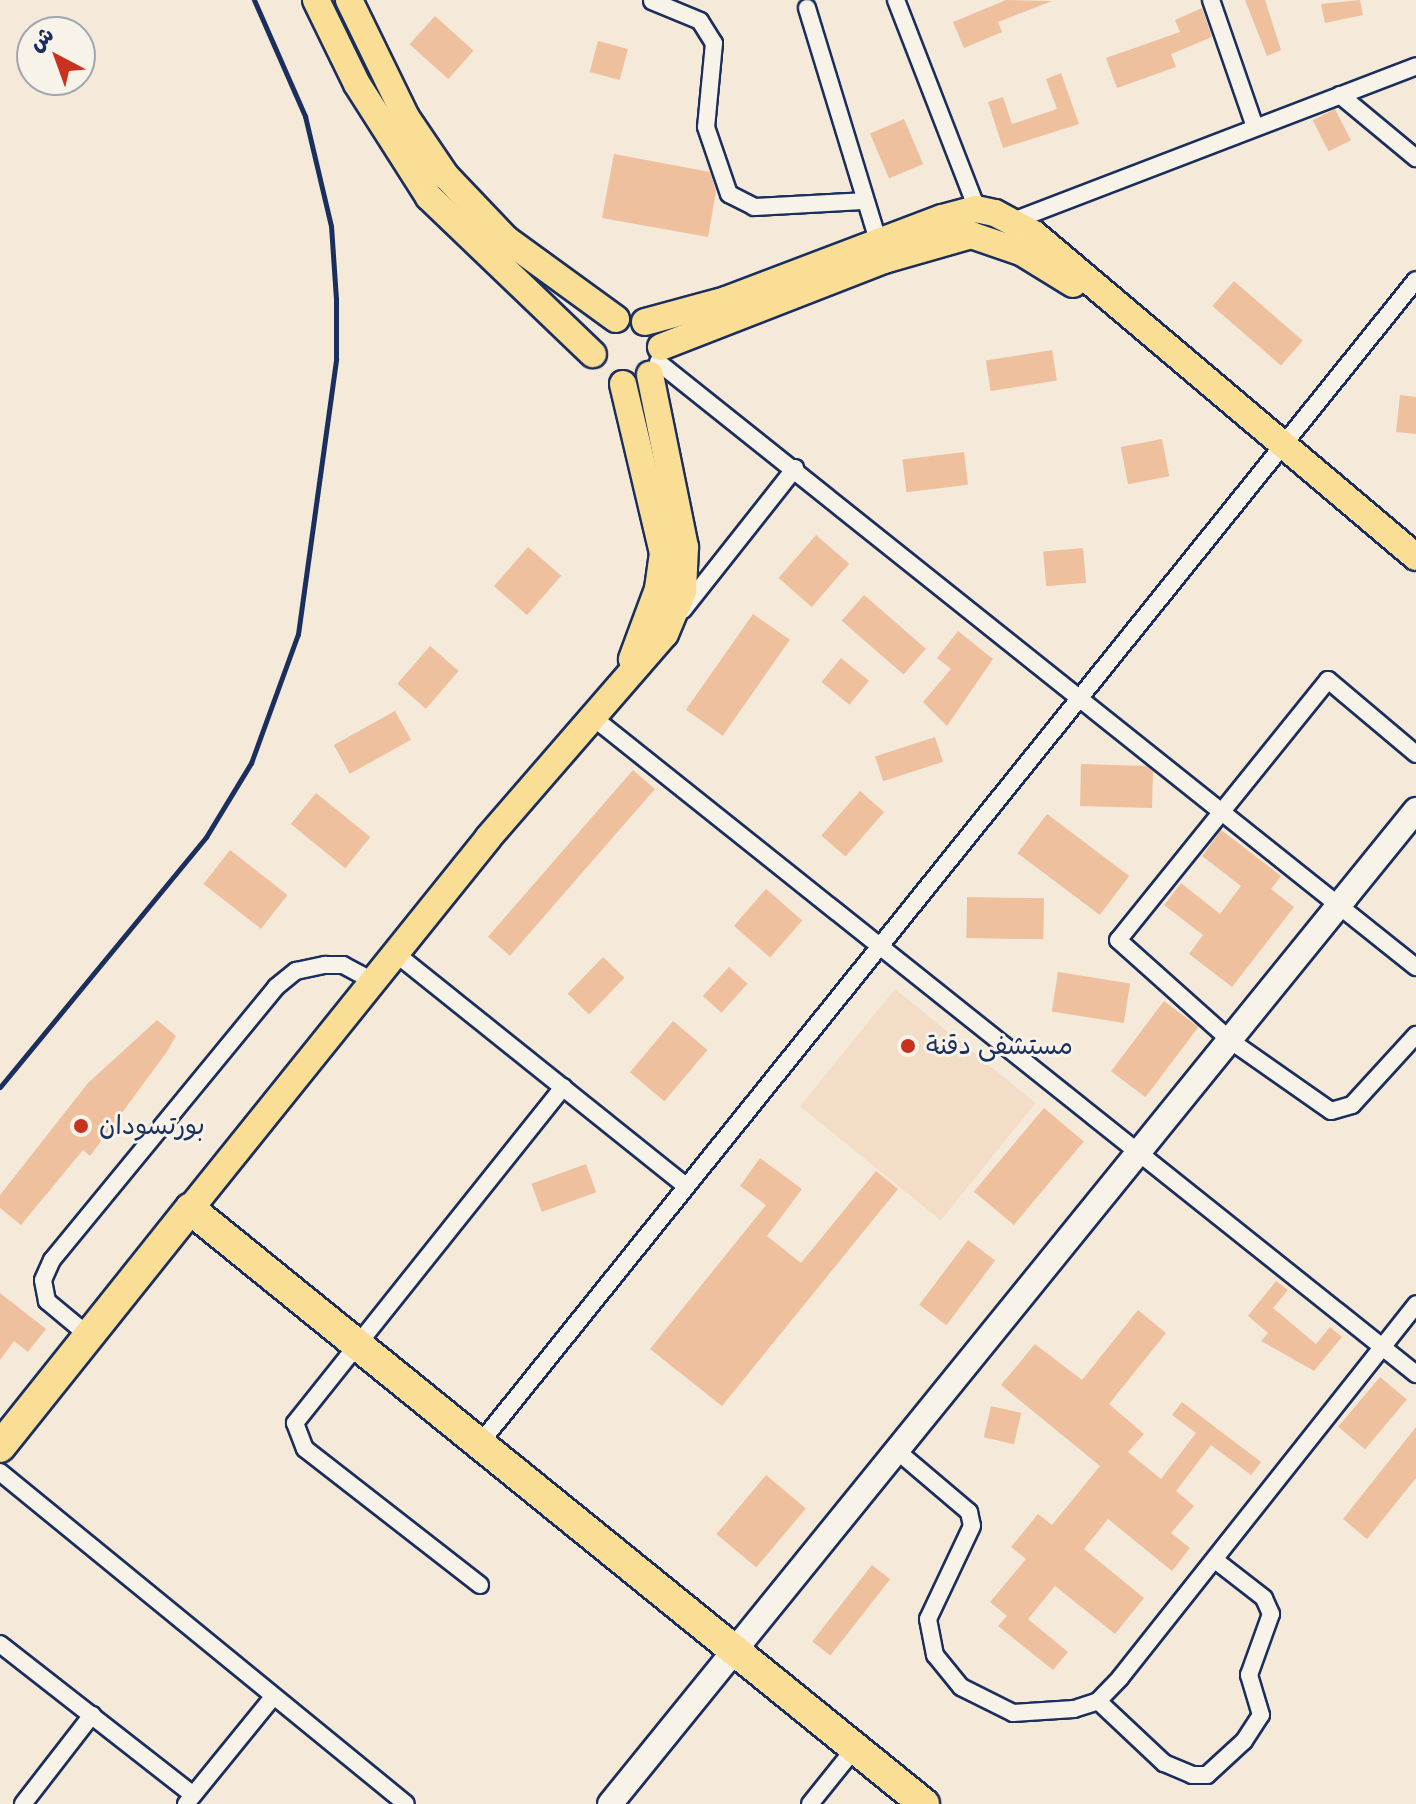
<!DOCTYPE html>
<meta charset="utf-8">
<style>
body{margin:0}
#map{position:relative;width:1416px;height:1804px;overflow:hidden;background:#f5e9d9;font-family:Sriracha,"Playpen Sans Arabic",sans-serif}
div>[style]{position:absolute}
.built>*{inset:0;background:#f3ddc7;transform-origin:0 0}
.building>*{inset:0;background:#efc09e;transform-origin:0 0}
.roads{filter:drop-shadow(2px 0 #1b2f5e) drop-shadow(-2px 0 #1b2f5e) drop-shadow(0 2px #1b2f5e) drop-shadow(0 -2px #1b2f5e)}
.street>*{height:16px;margin:-8px;padding:0 8px;transform-origin:8px;border-radius:8px;background:#f7f3e8}
.secondary>*{height:24px;margin:-12px;padding:0 12px;transform-origin:12px;border-radius:12px;background:#f7f3e8}
.primary>*{height:26px;margin:-13px;padding:0 13px;transform-origin:13px;border-radius:13px;background:#fbde96}
.highway>*{height:30px;margin:-15px;padding:0 15px;transform-origin:15px;border-radius:15px;background:#fbde96}
.rail>*{height:5px;margin:-2.5px;padding:0 2.5px;transform-origin:2.5px;border-radius:2.5px;background:#1b2f5e}
.dots>*{width:22px;height:22px;translate:-50% -50%;box-sizing:border-box;border:4px solid #f7f3e8;border-radius:50%}
span{translate:-50% -50%;white-space:nowrap;text-align:center;line-height:1.15;-webkit-text-stroke:6px #f7f3e8;paint-order:stroke}
.poi-label{font-size:26px;color:#1b2f5e}
.left{translate:0 -50%;text-align:left}
.north{position:absolute;left:16px;top:16px;width:80px;height:80px;box-sizing:border-box;background:#f7f3e8;border:2px solid #9fa5b1;border-radius:50%;rotate:319deg;font-size:22px;font-weight:700;line-height:32px;text-align:center;color:#1b2f5e}
.north::after{content:'';display:block;margin:auto;width:28px;height:36px;background:#c8321e;clip-path:polygon(50% 0,100% 100%,50% 72%,0 100%)}
</style>
<div id="map">
<div class="built">
<i style="left:895px;top:989px;width:181px;height:151px;rotate:39deg"></i>
</div>
<div class="building">
<i style="clip-path:polygon(1006px 0,1052px 1px,998px 22px,1002px 32px,964px 48px,953px 22px)"></i>
<i style="clip-path:polygon(1245px 0,1265px 0,1281px 50px,1267px 56px)"></i>
<i style="clip-path:polygon(1360px 0,1363px 15px,1325px 23px,1321px 4px)"></i>
<i style="clip-path:polygon(1202px 8px,1212px 37px,1171px 54px,1176px 67px,1117px 88px,1106px 58px,1180px 32px,1175px 20px)"></i>
<i style="left:435px;top:16px;width:52px;height:38px;rotate:42deg"></i>
<i style="left:598px;top:41px;width:31px;height:32px;rotate:15deg"></i>
<i style="clip-path:polygon(1061px 73px,1079px 124px,1003px 148px,988px 102px,1003px 97px,1012px 124px,1057px 109px,1046px 79px)"></i>
<i style="left:1335px;top:109px;width:35px;height:25px;rotate:63deg"></i>
<i style="left:904px;top:119px;width:49px;height:37px;rotate:67deg"></i>
<i style="clip-path:polygon(614px 154px,710px 172px,716px 191px,708px 237px,602px 218px)"></i>
<i style="left:1234px;top:281px;width:91px;height:33px;rotate:41deg"></i>
<i style="left:1052px;top:350px;width:31px;height:67px;rotate:81deg"></i>
<i style="clip-path:polygon(1400px 395px,1416px 397px,1416px 434px,1396px 432px)"></i>
<i style="left:1162px;top:439px;width:38px;height:42px;rotate:79deg"></i>
<i style="left:964px;top:452px;width:33px;height:62px;rotate:83deg"></i>
<i style="left:816px;top:535px;width:44px;height:57px;rotate:41deg"></i>
<i style="left:528px;top:547px;width:44px;height:52px;rotate:41deg"></i>
<i style="left:1083px;top:548px;width:35px;height:40px;rotate:85deg"></i>
<i style="left:864px;top:595px;width:82px;height:34px;rotate:41deg"></i>
<i style="left:753px;top:614px;width:45px;height:117px;rotate:35deg"></i>
<i style="clip-path:polygon(958px 631px,993px 659px,947px 726px,923px 702px,951px 669px,937px 658px)"></i>
<i style="left:430px;top:646px;width:38px;height:50px;rotate:41deg"></i>
<i style="left:841px;top:658px;width:36px;height:31px;rotate:39deg"></i>
<i style="left:395px;top:711px;width:33px;height:70px;rotate:61deg"></i>
<i style="left:935px;top:737px;width:26px;height:63px;rotate:72deg"></i>
<i style="clip-path:polygon(1081px 764px,1146px 766px,1153px 771px,1152px 808px,1080px 806px)"></i>
<i style="left:633px;top:770px;width:29px;height:221px;rotate:41deg"></i>
<i style="left:860px;top:791px;width:32px;height:59px;rotate:41deg"></i>
<i style="left:316px;top:793px;width:70px;height:40px;rotate:39deg"></i>
<i style="left:1047px;top:814px;width:103px;height:49px;rotate:37deg"></i>
<i style="clip-path:polygon(1221px 830px,1281px 876px,1271px 889px,1294px 907px,1232px 987px,1189px 954px,1203px 935px,1164px 905px,1181px 883px,1220px 914px,1241px 886px,1202px 856px)"></i>
<i style="left:230px;top:850px;width:73px;height:43px;rotate:38deg"></i>
<i style="left:766px;top:889px;width:48px;height:49px;rotate:41deg"></i>
<i style="left:967px;top:897px;width:77px;height:41px;rotate:1deg"></i>
<i style="left:603px;top:957px;width:30px;height:51px;rotate:44deg"></i>
<i style="left:729px;top:967px;width:25px;height:39px;rotate:42deg"></i>
<i style="left:1058px;top:972px;width:73px;height:40px;rotate:9deg"></i>
<i style="left:1164px;top:1001px;width:43px;height:88px;rotate:37deg"></i>
<i style="clip-path:polygon(157px 1020px,176px 1036px,166px 1053px,90px 1156px,83px 1150px,21px 1225px,0 1208px,0 1195px,88px 1083px)"></i>
<i style="left:673px;top:1021px;width:45px;height:67px;rotate:40deg"></i>
<i style="left:1044px;top:1108px;width:52px;height:109px;rotate:40deg"></i>
<i style="clip-path:polygon(760px 1158px,802px 1189px,767px 1236px,801px 1263px,876px 1171px,898px 1189px,722px 1406px,650px 1349px,766px 1205px,740px 1186px)"></i>
<i style="left:586px;top:1164px;width:30px;height:58px;rotate:70deg"></i>
<i style="left:968px;top:1240px;width:34px;height:81px;rotate:37deg"></i>
<i style="clip-path:polygon(1276px 1281px,1288px 1290px,1273px 1308px,1316px 1344px,1330px 1327px,1342px 1337px,1314px 1371px,1261px 1341px,1268px 1333px,1248px 1316px)"></i>
<i style="clip-path:polygon(0 1293px,46px 1329px,28px 1352px,14px 1341px,0 1360px)"></i>
<i style="clip-path:polygon(1138px 1310px,1166px 1333px,1109px 1404px,1144px 1434px,1128px 1452px,1161px 1479px,1196px 1433px,1172px 1415px,1182px 1402px,1261px 1462px,1251px 1475px,1211px 1445px,1176px 1491px,1194px 1506px,1171px 1533px,1190px 1548px,1172px 1571px,1108px 1519px,1084px 1549px,1144px 1598px,1115px 1634px,1055px 1586px,1028px 1619px,1068px 1652px,1053px 1670px,998px 1626px,1007px 1616px,990px 1602px,1026px 1559px,1011px 1547px,1038px 1514px,1052px 1525px,1100px 1466px,1001px 1385px,1035px 1344px,1082px 1380px)"></i>
<i style="left:1380px;top:1377px;width:35px;height:65px;rotate:40deg"></i>
<i style="left:991px;top:1406px;width:31px;height:32px;rotate:13deg"></i>
<i style="clip-path:polygon(1416px 1427px,1416px 1478px,1367px 1539px,1343px 1519px)"></i>
<i style="left:766px;top:1475px;width:52px;height:77px;rotate:40deg"></i>
<i style="left:872px;top:1565px;width:23px;height:97px;rotate:38deg"></i>
</div>
<div class="roads">
<div class="street">
<i style="left:896px;top:0;width:230px;rotate:68.8deg"></i>
<i style="left:1211px;top:0;width:134px;rotate:70.9deg"></i>
<i style="left:652px;top:1px;width:52px;rotate:22.6deg"></i>
<i style="left:700px;top:21px;width:26px;rotate:58deg"></i>
<i style="left:714px;top:43px;width:84px;rotate:95.4deg"></i>
<i style="left:706px;top:127px;width:71px;rotate:71.1deg"></i>
<i style="left:729px;top:194px;width:28px;rotate:27deg"></i>
<i style="left:754px;top:207px;width:110px;rotate:-3.1deg"></i>
<i style="left:807px;top:8px;width:253px;rotate:73deg"></i>
<i style="left:1340px;top:95px;width:99px;rotate:39.7deg"></i>
<i style="left:1013px;top:221px;width:432px;rotate:-21deg"></i>
<i style="left:658px;top:362px;width:970px;rotate:38.6deg"></i>
<i style="left:683px;top:610px;width:181px;rotate:-51.7deg"></i>
<i style="left:590px;top:715px;width:1057px;rotate:38.58deg"></i>
<i style="left:1416px;top:754px;width:115px;rotate:-139.9deg"></i>
<i style="left:1328px;top:680px;width:334px;rotate:128.9deg"></i>
<i style="left:1118px;top:940px;width:152px;rotate:41.8deg"></i>
<i style="left:1231px;top:1041px;width:122px;rotate:35deg"></i>
<i style="left:1331px;top:1111px;width:22px;rotate:-16deg"></i>
<i style="left:1352px;top:1105px;width:95px;rotate:-47.6deg"></i>
<i style="left:395px;top:953px;width:373px;rotate:38.7deg"></i>
<i style="left:89px;top:1336px;width:55px;rotate:-140.2deg"></i>
<i style="left:47px;top:1301px;width:21px;rotate:-101deg"></i>
<i style="left:43px;top:1280px;width:22px;rotate:-66deg"></i>
<i style="left:52px;top:1260px;width:353px;rotate:-50.6deg"></i>
<i style="left:276px;top:987px;width:26px;rotate:-39deg"></i>
<i style="left:296px;top:971px;width:30px;rotate:-12deg"></i>
<i style="left:325px;top:965px;width:18px"></i>
<i style="left:343px;top:965px;width:34px;rotate:28deg"></i>
<i style="left:481px;top:1442px;width:1491px;rotate:-51.18deg"></i>
<i style="left:896px;top:1450px;width:96px;rotate:40.3deg"></i>
<i style="left:969px;top:1512px;width:14px;rotate:78deg"></i>
<i style="left:972px;top:1526px;width:103px;rotate:115.3deg"></i>
<i style="left:928px;top:1619px;width:37px;rotate:79deg"></i>
<i style="left:935px;top:1655px;width:41px;rotate:50.9deg"></i>
<i style="left:961px;top:1687px;width:58px;rotate:26.6deg"></i>
<i style="left:1013px;top:1713px;width:61px;rotate:-3.8deg"></i>
<i style="left:1074px;top:1709px;width:25px;rotate:-18deg"></i>
<i style="left:1098px;top:1701px;width:32px;rotate:-46deg"></i>
<i style="left:1120px;top:1678px;width:477px;rotate:-51.6deg"></i>
<i style="left:0;top:1472px;width:524px;rotate:39.27deg"></i>
<i style="left:480px;top:1585px;width:222px;rotate:-142.1deg"></i>
<i style="left:305px;top:1449px;width:28px;rotate:-111deg"></i>
<i style="left:295px;top:1423px;width:430px;rotate:-51.4deg"></i>
<i style="left:0;top:1644px;width:245px;rotate:38deg"></i>
<i style="left:1098px;top:1701px;width:91px;rotate:43.2deg"></i>
<i style="left:1164px;top:1763px;width:30px;rotate:23deg"></i>
<i style="left:1192px;top:1775px;width:15px"></i>
<i style="left:1207px;top:1775px;width:50px;rotate:-42.6deg"></i>
<i style="left:1244px;top:1741px;width:31px;rotate:-57deg"></i>
<i style="left:1261px;top:1715px;width:42px;rotate:-106.7deg"></i>
<i style="left:1249px;top:1675px;width:65px;rotate:-70.2deg"></i>
<i style="left:1271px;top:1614px;width:17px;rotate:-114deg"></i>
<i style="left:1264px;top:1598px;width:62px;rotate:-142.2deg"></i>
<i style="left:23px;top:1804px;width:113px;rotate:-52.2deg"></i>
<i style="left:186px;top:1804px;width:136px;rotate:-50.9deg"></i>
<i style="left:810px;top:1804px;width:72px;rotate:-51.2deg"></i>
</div>
<div class="secondary">
<i style="left:610px;top:1804px;width:1280px;rotate:-50.96deg"></i>
</div>
<div class="primary">
<i style="left:316px;top:0;width:93px;rotate:64deg"></i>
<i style="left:357px;top:84px;width:134px;rotate:57.5deg"></i>
<i style="left:429px;top:197px;width:227px;rotate:43.8deg"></i>
<i style="left:349px;top:0;width:130px;rotate:64deg"></i>
<i style="left:406px;top:117px;width:71px;rotate:55.9deg"></i>
<i style="left:446px;top:176px;width:87px;rotate:46.4deg"></i>
<i style="left:506px;top:239px;width:136px;rotate:36deg"></i>
<i style="left:645px;top:322px;width:84px;rotate:-15.2deg"></i>
<i style="left:726px;top:300px;width:231px;rotate:-20.8deg"></i>
<i style="left:942px;top:218px;width:35px;rotate:-15deg"></i>
<i style="left:976px;top:209px;width:19px;rotate:12deg"></i>
<i style="left:995px;top:213px;width:44px;rotate:28.3deg"></i>
<i style="left:1034px;top:234px;width:500px;rotate:40.22deg"></i>
<i style="left:661px;top:347px;width:239px;rotate:-21.3deg"></i>
<i style="left:884px;top:260px;width:91px;rotate:-16deg"></i>
<i style="left:971px;top:235px;width:53px;rotate:18.8deg"></i>
<i style="left:1021px;top:252px;width:61px;rotate:31.6deg"></i>
<i style="left:623px;top:384px;width:174px;rotate:76.7deg"></i>
<i style="left:663px;top:553px;width:36px;rotate:98deg"></i>
<i style="left:658px;top:589px;width:75px;rotate:110.4deg"></i>
<i style="left:190px;top:1209px;width:476px;rotate:-51.2deg"></i>
<i style="left:488px;top:838px;width:270px;rotate:-49.1deg"></i>
<i style="left:665px;top:634px;width:47px;rotate:-67.3deg"></i>
<i style="left:683px;top:591px;width:44px;rotate:-87.4deg"></i>
<i style="left:685px;top:547px;width:176px;rotate:-101.5deg"></i>
</div>
<div class="highway">
<i style="left:0;top:1447px;width:305px;rotate:-51.4deg"></i>
<i style="left:190px;top:1209px;width:945px;rotate:39.03deg"></i>
</div>
</div>
<div class="rail">
<i style="left:0;top:1087px;width:324px;rotate:-50.5deg"></i>
<i style="left:206px;top:837px;width:87px;rotate:-58.7deg"></i>
<i style="left:251px;top:763px;width:137px;rotate:-70deg"></i>
<i style="left:298px;top:634px;width:278px;rotate:-82.1deg"></i>
<i style="left:336px;top:359px;width:60px;rotate:-90deg"></i>
<i style="left:336px;top:299px;width:73px;rotate:-93.9deg"></i>
<i style="left:331px;top:226px;width:113px;rotate:-103.3deg"></i>
<i style="left:305px;top:116px;width:127px;rotate:-113.7deg"></i>
</div>
<div class="dots">
<i style="left:908px;top:1046px;background:#c8321e"></i>
<i style="left:81px;top:1126px;background:#c8321e"></i>
</div>
<div class="poi-label">
<span class="left" style="left:926px;top:1046px">مستشفى دقنة</span>
<span class="left" style="left:99px;top:1126px">بورتسودان</span>
</div>
<div class="north">ش</div>
</div>
